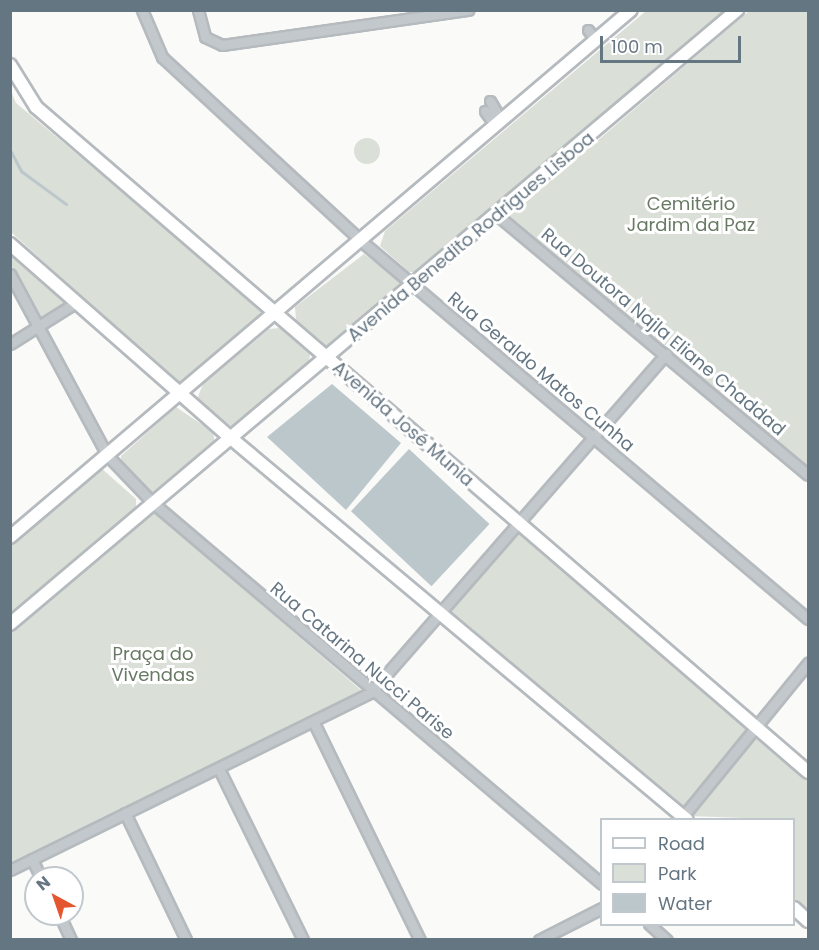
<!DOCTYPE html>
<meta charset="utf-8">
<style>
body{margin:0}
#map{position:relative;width:819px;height:950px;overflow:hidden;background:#fafaf8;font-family:Poppins,sans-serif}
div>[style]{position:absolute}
.green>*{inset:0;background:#dadfd7;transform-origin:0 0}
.round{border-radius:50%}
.water>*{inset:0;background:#bbc7cb;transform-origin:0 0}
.stream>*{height:3px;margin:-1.5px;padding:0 1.5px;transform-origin:1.5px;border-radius:1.5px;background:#bbc7cb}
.roads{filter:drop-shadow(2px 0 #b5babe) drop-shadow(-2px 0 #b5babe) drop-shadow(0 2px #b5babe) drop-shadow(0 -2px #b5babe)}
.minor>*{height:9px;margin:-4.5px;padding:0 4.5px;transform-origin:4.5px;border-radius:4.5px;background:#c3c8cc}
.major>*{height:12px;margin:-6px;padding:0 6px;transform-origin:6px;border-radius:6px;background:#fff}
span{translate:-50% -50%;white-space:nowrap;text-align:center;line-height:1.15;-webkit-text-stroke:6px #fff;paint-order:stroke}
.park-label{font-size:18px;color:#687a64}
.street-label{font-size:18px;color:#657683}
.frame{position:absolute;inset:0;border:12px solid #657683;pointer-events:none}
.legend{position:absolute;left:600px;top:818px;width:195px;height:108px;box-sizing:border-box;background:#fff;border:2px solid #c1c8cd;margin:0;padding:8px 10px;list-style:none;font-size:18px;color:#657683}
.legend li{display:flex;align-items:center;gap:12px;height:30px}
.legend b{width:30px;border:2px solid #c1c8cd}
.north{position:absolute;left:24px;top:866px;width:60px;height:60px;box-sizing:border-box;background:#fff;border:2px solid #c1c8cd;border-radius:50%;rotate:320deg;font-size:16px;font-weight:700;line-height:24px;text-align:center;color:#657683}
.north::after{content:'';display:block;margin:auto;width:21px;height:27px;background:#e4572e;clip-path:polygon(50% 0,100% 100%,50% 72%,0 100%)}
.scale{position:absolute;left:600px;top:36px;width:141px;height:27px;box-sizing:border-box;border:3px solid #657683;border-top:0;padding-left:8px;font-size:18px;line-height:21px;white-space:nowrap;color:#657683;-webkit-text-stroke:4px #fff;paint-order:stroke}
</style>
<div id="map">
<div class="green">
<i style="clip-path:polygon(646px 11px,731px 11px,420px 272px,409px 272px,380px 246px,385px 231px)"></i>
<i style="clip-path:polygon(749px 11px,808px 11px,808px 469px,507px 218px)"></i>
<i style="clip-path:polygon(10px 89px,16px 103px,267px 313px,180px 386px,11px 232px)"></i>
<i class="round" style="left:354px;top:138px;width:26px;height:26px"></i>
<i style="clip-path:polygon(10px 251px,66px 303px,40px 320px,11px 265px)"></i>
<i style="clip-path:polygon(364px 254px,400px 280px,402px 289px,335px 345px,326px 346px,296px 320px,295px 307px)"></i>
<i style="clip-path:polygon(280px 328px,310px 354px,308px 369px,232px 427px,197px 399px,203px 384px,269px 329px)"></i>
<i style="clip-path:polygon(176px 407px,213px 432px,215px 444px,153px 493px,122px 467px,121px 456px)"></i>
<i style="clip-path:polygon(101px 468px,136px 499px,136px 514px,11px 619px,11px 544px)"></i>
<i style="clip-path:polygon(154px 512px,363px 692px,11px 864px,11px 632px)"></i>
<i style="left:520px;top:530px;width:303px;height:112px;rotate:40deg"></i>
<i style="clip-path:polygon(757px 732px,808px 779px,808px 915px,794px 903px,794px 820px,690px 816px)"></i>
</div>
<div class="water">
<i style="clip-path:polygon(332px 384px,401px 443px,346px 510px,267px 437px)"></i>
<i style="left:409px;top:449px;width:110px;height:85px;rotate:43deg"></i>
</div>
<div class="stream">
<i style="left:10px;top:150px;width:24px;rotate:62deg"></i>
<i style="left:21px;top:171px;width:56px;rotate:36.3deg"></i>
</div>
<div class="roads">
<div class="minor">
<i style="left:142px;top:10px;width:51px;rotate:66.9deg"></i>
<i style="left:162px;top:57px;width:270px;rotate:42.7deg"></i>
<i style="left:360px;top:240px;width:587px;rotate:40.23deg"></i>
<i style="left:198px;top:10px;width:28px;rotate:75deg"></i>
<i style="left:205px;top:37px;width:19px;rotate:25deg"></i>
<i style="left:222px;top:45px;width:249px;rotate:-8.1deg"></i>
<i style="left:588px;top:30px;width:13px;rotate:51deg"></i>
<i style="left:490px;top:101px;width:22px;rotate:60deg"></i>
<i style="left:485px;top:111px;width:17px;rotate:54deg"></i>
<i style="left:497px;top:215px;width:405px;rotate:39.9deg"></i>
<i style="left:10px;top:274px;width:205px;rotate:61.8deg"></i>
<i style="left:107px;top:455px;width:66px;rotate:46.2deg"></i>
<i style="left:153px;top:503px;width:589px;rotate:40.32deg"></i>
<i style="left:10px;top:344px;width:77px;rotate:-32.2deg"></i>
<i style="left:314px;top:723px;width:242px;rotate:64deg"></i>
<i style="left:219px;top:769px;width:191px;rotate:63.8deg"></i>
<i style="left:125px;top:813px;width:141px;rotate:64.3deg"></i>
<i style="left:680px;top:820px;width:203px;rotate:-50.8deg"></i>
<i style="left:32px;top:859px;width:21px;rotate:65deg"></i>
<i style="left:10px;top:870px;width:402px;rotate:-26.2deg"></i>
<i style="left:371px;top:692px;width:449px;rotate:-48.9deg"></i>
<i style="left:59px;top:914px;width:29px;rotate:65deg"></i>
<i style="left:649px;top:924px;width:24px;rotate:42deg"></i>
<i style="left:539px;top:940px;width:71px;rotate:-26.9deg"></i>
</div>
<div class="major">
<i style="left:10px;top:65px;width:49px;rotate:58.2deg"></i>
<i style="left:36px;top:107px;width:1019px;rotate:40.74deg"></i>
<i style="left:10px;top:244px;width:295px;rotate:41.3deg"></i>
<i style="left:232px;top:439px;width:593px;rotate:39.94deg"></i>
<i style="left:10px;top:537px;width:814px;rotate:-40.32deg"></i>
<i style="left:10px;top:624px;width:952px;rotate:-40.18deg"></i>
<i style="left:794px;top:908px;width:19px;rotate:43deg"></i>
</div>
</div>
<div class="park-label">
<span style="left:691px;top:215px">Cemitério<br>Jardim da Paz</span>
<span style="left:153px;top:665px">Praça do<br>Vivendas</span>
</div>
<div class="street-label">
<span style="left:471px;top:237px;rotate:-40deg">Avenida Benedito Rodrigues Lisboa</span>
<span style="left:663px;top:332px;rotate:40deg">Rua Doutora Najla Eliane Chaddad</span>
<span style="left:541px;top:372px;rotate:40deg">Rua Geraldo Matos Cunha</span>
<span style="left:403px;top:424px;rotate:41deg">Avenida José Munia</span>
<span style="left:362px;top:661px;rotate:40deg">Rua Catarina Nucci Parise</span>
</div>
<div class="frame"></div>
<ul class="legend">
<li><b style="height:8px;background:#fff"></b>Road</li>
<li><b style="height:16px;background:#dadfd7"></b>Park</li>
<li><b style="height:16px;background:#bbc7cb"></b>Water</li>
</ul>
<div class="north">N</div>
<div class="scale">100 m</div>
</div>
